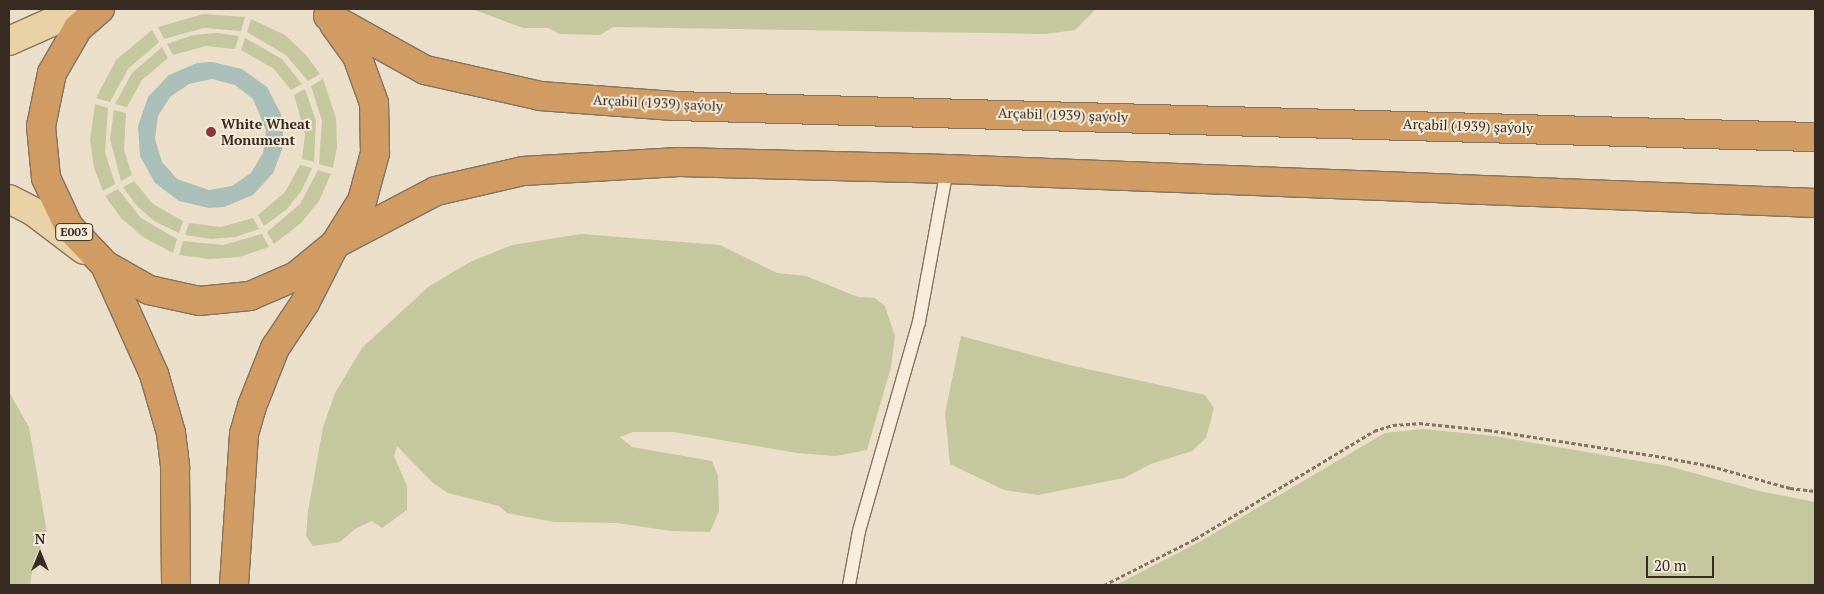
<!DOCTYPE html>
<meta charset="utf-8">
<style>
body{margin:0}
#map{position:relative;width:1824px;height:594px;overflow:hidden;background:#ebdfc9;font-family:"PT Serif",serif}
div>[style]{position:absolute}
.green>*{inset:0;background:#c5c89e}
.water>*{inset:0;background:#a9bfb8}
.path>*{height:3px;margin-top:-1.5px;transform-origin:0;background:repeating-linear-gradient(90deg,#85725f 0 4px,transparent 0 6.5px)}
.roads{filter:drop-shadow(1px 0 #85725f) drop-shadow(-1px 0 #85725f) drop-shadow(0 1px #85725f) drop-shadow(0 -1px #85725f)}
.lane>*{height:12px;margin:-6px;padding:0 6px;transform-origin:6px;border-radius:6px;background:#f6eddc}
.primary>*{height:28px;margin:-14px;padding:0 14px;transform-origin:14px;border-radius:14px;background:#e9d2a5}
.highway>*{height:28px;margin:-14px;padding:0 14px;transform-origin:14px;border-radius:14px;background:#d09c63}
.dots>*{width:14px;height:14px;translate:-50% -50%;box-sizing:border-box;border:2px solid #f3ead8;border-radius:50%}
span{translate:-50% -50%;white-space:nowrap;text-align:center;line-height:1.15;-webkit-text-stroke:4px #f3ead8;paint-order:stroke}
.shield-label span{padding:1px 4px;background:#f3ead8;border:1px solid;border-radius:4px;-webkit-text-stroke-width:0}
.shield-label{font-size:12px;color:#372b21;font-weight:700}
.street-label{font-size:14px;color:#372b21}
.poi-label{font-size:14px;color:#372b21;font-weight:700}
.left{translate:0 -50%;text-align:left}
.frame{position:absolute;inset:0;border:10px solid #372b21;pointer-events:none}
.north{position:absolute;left:15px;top:529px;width:50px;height:50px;-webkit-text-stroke:4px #f3ead8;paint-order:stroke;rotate:0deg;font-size:14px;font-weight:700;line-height:20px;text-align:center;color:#372b21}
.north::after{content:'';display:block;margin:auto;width:18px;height:22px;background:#372b21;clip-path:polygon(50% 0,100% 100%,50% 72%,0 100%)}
.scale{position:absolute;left:1646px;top:556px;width:68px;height:22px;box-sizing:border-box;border:2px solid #372b21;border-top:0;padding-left:6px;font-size:15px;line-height:18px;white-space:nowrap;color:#372b21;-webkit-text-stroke:4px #f3ead8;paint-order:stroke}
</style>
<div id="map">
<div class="green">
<i style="clip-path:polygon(472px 9px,1096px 9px,1075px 30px,1046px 34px,613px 27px,600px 35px,559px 34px,549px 28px,523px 28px)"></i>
<i style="clip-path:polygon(203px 14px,245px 17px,241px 31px,204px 28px,164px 39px,158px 27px)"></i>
<i style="clip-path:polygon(251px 19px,285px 35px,306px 55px,320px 74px,308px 81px,286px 55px,247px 32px)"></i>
<i style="clip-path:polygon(152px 30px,159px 42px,128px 69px,110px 102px,96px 98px,116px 60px)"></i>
<i style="clip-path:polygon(217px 33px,239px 36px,235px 49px,206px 46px,173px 55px,167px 44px,193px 35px)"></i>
<i style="clip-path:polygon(245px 38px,282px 59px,302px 84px,291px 90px,274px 69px,241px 50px)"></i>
<i style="clip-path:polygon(162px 47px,168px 58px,142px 80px,127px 107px,115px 104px,132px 73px)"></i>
<i style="clip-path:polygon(323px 79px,336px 118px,337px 147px,333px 168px,319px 164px,322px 121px,311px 86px)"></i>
<i style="clip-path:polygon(305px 89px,316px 121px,314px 162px,302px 159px,305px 134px,294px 95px)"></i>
<i style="clip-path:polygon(95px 104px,108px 108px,105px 152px,115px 184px,103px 191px,94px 168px,90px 140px)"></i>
<i style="clip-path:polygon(114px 110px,126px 113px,124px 150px,132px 175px,121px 181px,110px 139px)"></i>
<i style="clip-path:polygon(300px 165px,312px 168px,302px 190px,287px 209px,264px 226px,258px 215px,285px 192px)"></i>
<i style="clip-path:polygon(318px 170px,331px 174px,319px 201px,301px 223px,274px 244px,267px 232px,300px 204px)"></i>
<i style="clip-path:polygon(134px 181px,153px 204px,183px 221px,179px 233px,154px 221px,136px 205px,123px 187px)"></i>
<i style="clip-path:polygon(118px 189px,141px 218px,177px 239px,173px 253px,143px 237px,121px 218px,105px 196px)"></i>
<i style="clip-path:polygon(253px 218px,259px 229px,235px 237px,211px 239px,185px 235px,189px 223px,221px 227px)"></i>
<i style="clip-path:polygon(262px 234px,269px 247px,239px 257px,210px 259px,179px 255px,183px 241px,223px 245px)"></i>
<i style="clip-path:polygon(581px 234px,720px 245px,777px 273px,806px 276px,858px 297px,875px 298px,885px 306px,895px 336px,891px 367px,867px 450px,836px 456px,797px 453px,674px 432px,633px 432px,620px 437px,632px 447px,712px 461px,718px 476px,719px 511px,710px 532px,671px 531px,617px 523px,554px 522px,507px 513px,499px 506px,448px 493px,433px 483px,397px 446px,394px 456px,407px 486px,407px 510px,382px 528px,372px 521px,355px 529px,340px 542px,313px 546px,306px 536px,308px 511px,323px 427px,335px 393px,362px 348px,428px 287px,470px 262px,512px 245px)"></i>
<i style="clip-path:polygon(961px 336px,1069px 365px,1205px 395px,1214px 408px,1206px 438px,1192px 451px,1151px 464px,1124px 478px,1038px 495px,1004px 490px,950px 464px,945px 413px)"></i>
<i style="clip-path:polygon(9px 392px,29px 427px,47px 533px,34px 560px,30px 585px,9px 585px)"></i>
<i style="clip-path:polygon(1423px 429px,1494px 436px,1668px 466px,1759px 491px,1815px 502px,1815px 585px,1116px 585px,1201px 541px,1385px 433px)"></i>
</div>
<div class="water">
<i style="clip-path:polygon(evenodd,212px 62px,242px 69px,267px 87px,281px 114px,284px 144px,273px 173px,253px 195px,224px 207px,209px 208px,179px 201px,155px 183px,140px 156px,138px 126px,148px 97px,169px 75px,197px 63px,212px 62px,212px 79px,235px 85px,253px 99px,266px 130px,263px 153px,251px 173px,232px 186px,209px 190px,177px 179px,162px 162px,155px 139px,158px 116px,170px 97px,189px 84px,212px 79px)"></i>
</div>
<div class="path">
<i style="left:1104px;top:585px;width:102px;rotate:-26.8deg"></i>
<i style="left:1195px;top:539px;width:209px;rotate:-31.1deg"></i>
<i style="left:1374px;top:431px;width:20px;rotate:-18deg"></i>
<i style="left:1393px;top:425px;width:26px;rotate:-4deg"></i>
<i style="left:1419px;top:423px;width:69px;rotate:5.8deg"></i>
<i style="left:1488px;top:430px;width:182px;rotate:8.8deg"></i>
<i style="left:1668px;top:458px;width:44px;rotate:10.5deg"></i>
<i style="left:1711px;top:466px;width:82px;rotate:15.6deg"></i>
<i style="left:1790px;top:488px;width:25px;rotate:7deg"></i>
</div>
<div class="roads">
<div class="lane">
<i style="left:849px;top:585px;width:55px;rotate:-79.5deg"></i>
<i style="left:859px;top:531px;width:217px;rotate:-74deg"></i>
<i style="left:919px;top:322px;width:156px;rotate:-79.6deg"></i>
</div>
<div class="primary">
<i style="left:9px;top:41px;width:79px;rotate:-24deg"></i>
<i style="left:9px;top:199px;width:28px;rotate:27deg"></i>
<i style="left:34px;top:212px;width:63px;rotate:37.2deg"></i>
</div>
<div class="highway">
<i style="left:100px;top:9px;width:29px;rotate:139deg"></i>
<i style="left:78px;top:28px;width:52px;rotate:120deg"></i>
<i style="left:52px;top:73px;width:54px;rotate:101.7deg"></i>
<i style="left:41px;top:126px;width:52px;rotate:84.5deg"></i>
<i style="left:46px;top:178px;width:54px;rotate:64.9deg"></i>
<i style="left:69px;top:227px;width:52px;rotate:46.5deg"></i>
<i style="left:105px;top:265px;width:51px;rotate:29.6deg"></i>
<i style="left:149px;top:290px;width:51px;rotate:12.4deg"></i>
<i style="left:199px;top:301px;width:51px;rotate:-5.6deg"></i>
<i style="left:250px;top:296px;width:50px;rotate:-23.5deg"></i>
<i style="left:296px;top:276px;width:50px;rotate:-39.4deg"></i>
<i style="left:335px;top:244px;width:51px;rotate:-57.9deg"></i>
<i style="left:362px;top:201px;width:50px;rotate:-74.8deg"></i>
<i style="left:375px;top:153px;width:50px;rotate:-91.1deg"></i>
<i style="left:374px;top:103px;width:50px;rotate:-109.9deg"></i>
<i style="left:357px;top:56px;width:39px;rotate:-126deg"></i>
<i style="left:328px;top:16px;width:111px;rotate:29.1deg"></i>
<i style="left:425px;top:70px;width:118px;rotate:12.7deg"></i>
<i style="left:540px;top:96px;width:134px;rotate:4.3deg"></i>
<i style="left:674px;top:106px;width:1141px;rotate:1.56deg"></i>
<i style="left:105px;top:265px;width:120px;rotate:65.8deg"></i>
<i style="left:154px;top:374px;width:61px;rotate:73.9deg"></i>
<i style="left:171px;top:433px;width:35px;rotate:83deg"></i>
<i style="left:175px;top:468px;width:117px;rotate:89.5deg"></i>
<i style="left:234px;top:585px;width:151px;rotate:-86.2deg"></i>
<i style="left:244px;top:434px;width:29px;rotate:-74deg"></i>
<i style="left:252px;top:406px;width:62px;rotate:-68.4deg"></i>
<i style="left:275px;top:348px;width:54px;rotate:-56.3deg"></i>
<i style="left:305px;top:303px;width:66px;rotate:-63deg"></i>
<i style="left:335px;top:244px;width:114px;rotate:-27.7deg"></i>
<i style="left:436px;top:191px;width:89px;rotate:-12.9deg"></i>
<i style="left:523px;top:171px;width:156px;rotate:-3.3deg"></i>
<i style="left:679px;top:162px;width:268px;rotate:1.5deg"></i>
<i style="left:947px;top:169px;width:869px;rotate:2.24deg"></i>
</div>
</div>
<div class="dots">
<i style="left:211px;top:132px;background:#8e3539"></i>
</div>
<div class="shield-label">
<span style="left:74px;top:232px">E003</span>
</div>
<div class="street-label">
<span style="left:658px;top:103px;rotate:3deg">Arçabil (1939) şaýoly</span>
<span style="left:1063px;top:115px;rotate:2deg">Arçabil (1939) şaýoly</span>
<span style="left:1468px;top:126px;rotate:2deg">Arçabil (1939) şaýoly</span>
</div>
<div class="poi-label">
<span class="left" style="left:221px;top:132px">White Wheat<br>Monument</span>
</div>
<div class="frame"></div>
<div class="north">N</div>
<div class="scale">20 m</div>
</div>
